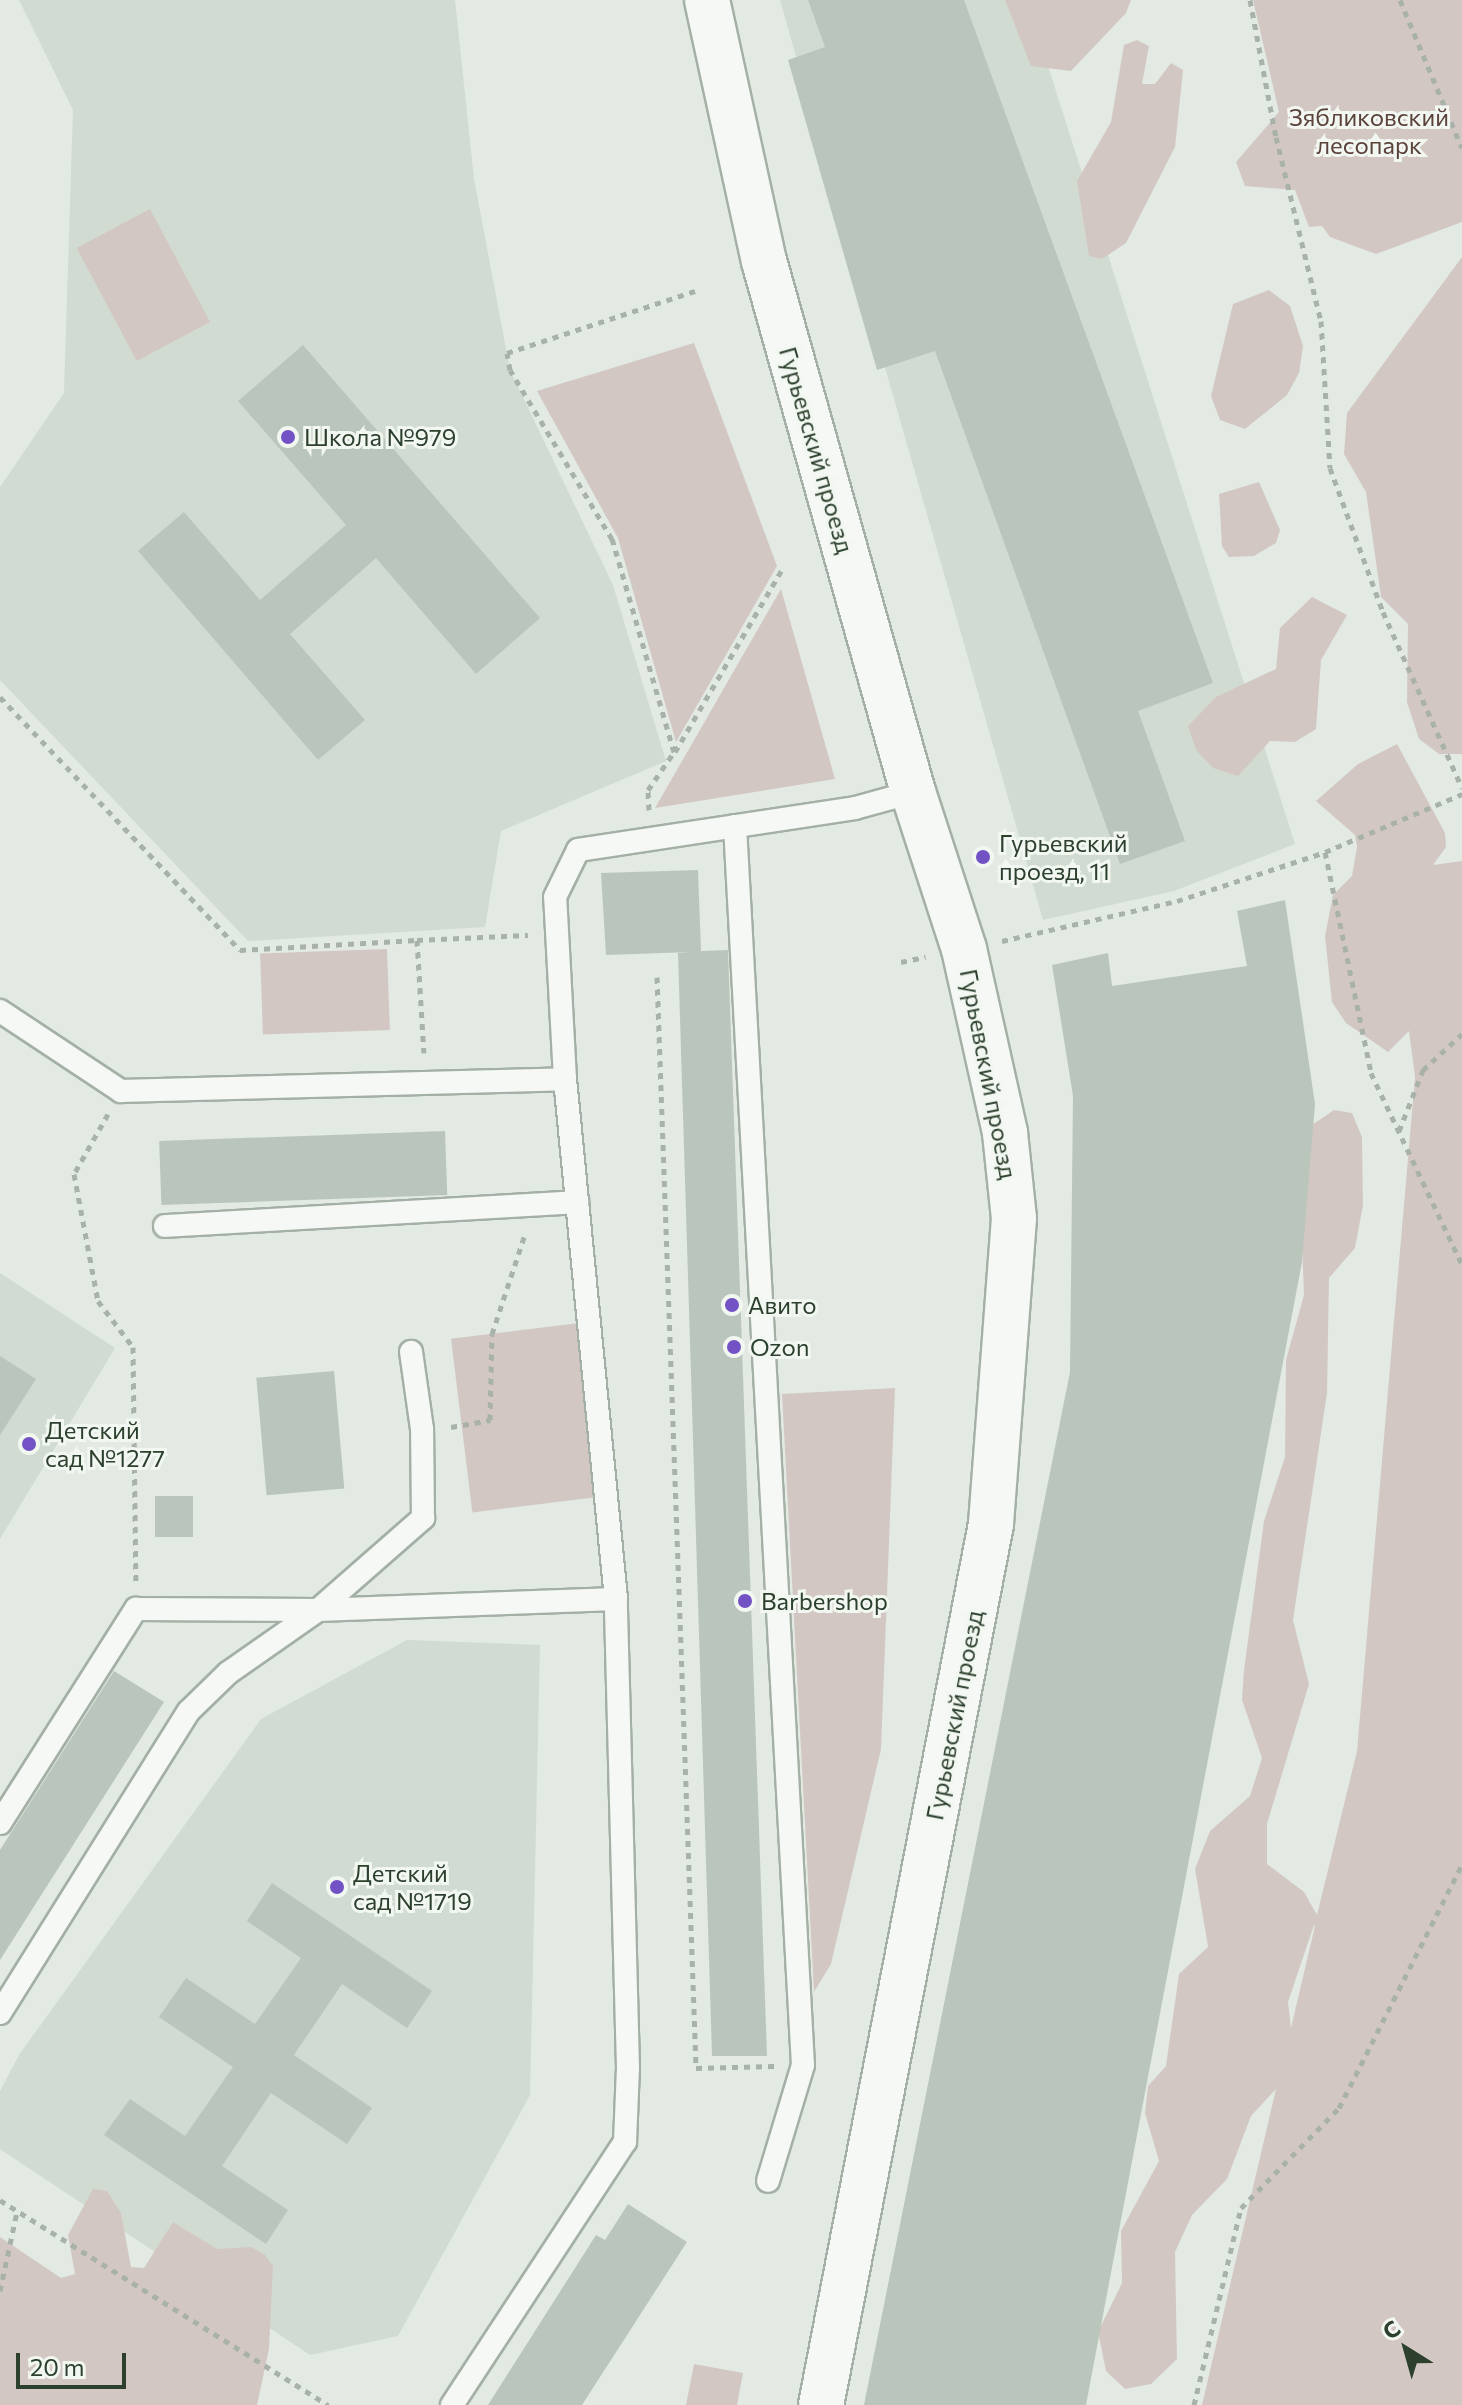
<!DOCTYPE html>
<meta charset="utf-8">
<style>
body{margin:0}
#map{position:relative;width:1462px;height:2405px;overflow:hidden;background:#e2eae3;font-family:Commissioner,sans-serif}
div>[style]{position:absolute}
.built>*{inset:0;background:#d1dbd1}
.green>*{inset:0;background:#d3c7c4;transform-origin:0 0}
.building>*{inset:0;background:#bac6bb;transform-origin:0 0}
.path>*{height:5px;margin-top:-2.5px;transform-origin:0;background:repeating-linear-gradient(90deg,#a9b2a9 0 6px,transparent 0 12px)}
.roads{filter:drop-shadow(2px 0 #a4b0a5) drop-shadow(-2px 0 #a4b0a5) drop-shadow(0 2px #a4b0a5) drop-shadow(0 -2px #a4b0a5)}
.lane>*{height:22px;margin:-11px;padding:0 11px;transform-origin:11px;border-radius:11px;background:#f5f8f5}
.street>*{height:44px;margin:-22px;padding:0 22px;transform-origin:22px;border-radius:22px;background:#f5f8f5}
.dots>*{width:22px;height:22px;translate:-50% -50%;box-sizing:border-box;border:4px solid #f2f7f2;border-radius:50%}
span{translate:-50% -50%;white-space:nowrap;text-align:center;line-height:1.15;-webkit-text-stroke:6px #f2f7f2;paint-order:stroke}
.park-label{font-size:24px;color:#5b423a}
.poi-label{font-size:24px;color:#2c402d}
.left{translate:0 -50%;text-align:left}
.street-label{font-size:24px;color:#2c402d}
.north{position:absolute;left:1366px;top:2309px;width:80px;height:80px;-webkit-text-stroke:6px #f2f7f2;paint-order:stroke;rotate:323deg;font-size:22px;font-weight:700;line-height:32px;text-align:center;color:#2c402d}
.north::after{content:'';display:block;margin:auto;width:28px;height:36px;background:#2c402d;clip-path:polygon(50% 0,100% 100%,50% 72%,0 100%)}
.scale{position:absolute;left:16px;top:2353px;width:110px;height:36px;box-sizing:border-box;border:4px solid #2c402d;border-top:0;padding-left:10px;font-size:24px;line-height:28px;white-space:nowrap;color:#2c402d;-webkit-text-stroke:6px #f2f7f2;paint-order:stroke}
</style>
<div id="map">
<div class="built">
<i style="clip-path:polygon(19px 0,455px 0,474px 179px,510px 370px,613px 585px,666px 761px,501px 831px,485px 927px,248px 941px,0 680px,0 487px,64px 393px,73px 110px)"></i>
<i style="clip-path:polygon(780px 0,1027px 0,1295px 844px,1174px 891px,1043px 920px)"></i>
<i style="clip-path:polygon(0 1273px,115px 1348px,0 1539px)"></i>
<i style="clip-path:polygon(407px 1640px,540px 1645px,530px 2095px,398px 2336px,310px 2355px,0 2149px,0 2091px,19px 2055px,261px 1719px)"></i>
</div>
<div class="green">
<i style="clip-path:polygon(1005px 0,1131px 0,1126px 13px,1071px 71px,1031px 66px)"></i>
<i style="clip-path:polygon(1253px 0,1462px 0,1462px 222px,1376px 254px,1330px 237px,1322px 226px,1309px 227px,1295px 190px,1245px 186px,1236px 162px,1279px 112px)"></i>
<i style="clip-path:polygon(1137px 40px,1149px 46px,1142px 84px,1155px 84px,1171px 63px,1183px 70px,1175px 147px,1126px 243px,1102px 259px,1089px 256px,1077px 181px,1111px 122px,1124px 45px)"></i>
<i style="left:150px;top:209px;width:128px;height:83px;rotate:62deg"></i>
<i style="clip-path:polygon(1462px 257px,1462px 754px,1439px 754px,1419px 739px,1407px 702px,1408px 624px,1381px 597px,1366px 492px,1344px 454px,1347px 413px)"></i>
<i style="clip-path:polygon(1269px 290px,1290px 306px,1303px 346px,1299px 373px,1287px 395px,1245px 429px,1220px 420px,1211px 396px,1233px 304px)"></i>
<i style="clip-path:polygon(694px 343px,777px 566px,676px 742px,618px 538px,537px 391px)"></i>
<i style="clip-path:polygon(1259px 482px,1280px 530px,1276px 543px,1254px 556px,1229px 557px,1222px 546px,1219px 494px)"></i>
<i style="clip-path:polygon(781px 589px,835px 779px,655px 808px)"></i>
<i style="clip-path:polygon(1312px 597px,1347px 615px,1321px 660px,1316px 729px,1295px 742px,1270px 741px,1238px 776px,1213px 768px,1196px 750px,1188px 726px,1216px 697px,1276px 669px,1280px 628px)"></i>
<i style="clip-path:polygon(evenodd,1397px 744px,1445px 833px,1446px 847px,1433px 865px,1462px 861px,1462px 2405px,1202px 2405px,1276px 2089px,1251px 2116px,1227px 2179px,1192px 2215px,1175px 2252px,1177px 2359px,1151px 2384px,1125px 2389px,1106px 2371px,1098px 2332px,1122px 2283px,1121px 2231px,1159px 2161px,1145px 2113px,1148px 2086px,1166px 2066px,1179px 1974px,1208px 1947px,1195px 1869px,1210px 1831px,1250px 1796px,1262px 1758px,1242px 1700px,1244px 1670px,1264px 1521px,1285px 1457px,1286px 1360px,1304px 1295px,1299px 1164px,1312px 1125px,1334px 1110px,1352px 1113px,1362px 1137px,1363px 1205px,1355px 1248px,1329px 1278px,1327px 1393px,1293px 1620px,1309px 1684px,1267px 1824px,1267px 1864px,1304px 1892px,1317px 1915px,1357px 1751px,1415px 1077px,1409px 1031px,1388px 1052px,1346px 1023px,1332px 1002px,1325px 936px,1333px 895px,1352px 876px,1357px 847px,1355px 835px,1316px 801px,1358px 764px,1397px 744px,1314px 1925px,1315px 1926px,1291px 2028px,1288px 2002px,1314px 1925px)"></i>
<i style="left:387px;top:949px;width:81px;height:127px;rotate:88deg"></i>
<i style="left:587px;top:1322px;width:175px;height:137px;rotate:83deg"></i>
<i style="clip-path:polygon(895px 1388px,881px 1749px,831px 1964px,814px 1992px,782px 1394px)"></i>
<i style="clip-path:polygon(93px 2189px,107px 2191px,121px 2213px,131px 2267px,144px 2268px,173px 2222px,217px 2249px,251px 2247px,265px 2255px,273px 2266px,269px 2349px,257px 2405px,0 2405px,0 2237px,61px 2278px,75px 2274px,68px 2235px)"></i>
<i style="clip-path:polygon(694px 2364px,743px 2373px,737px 2405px,686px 2405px)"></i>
</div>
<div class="building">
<i style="clip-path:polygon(808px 0,964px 0,1213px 683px,1138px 711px,1185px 841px,1120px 864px,935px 351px,877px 370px,788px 60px,825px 47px)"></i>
<i style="clip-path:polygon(303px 345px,540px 618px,476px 674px,376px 558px,290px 634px,365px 720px,318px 760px,138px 551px,184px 512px,260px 600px,346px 525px,238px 401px)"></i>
<i style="clip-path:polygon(698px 870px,701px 951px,728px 950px,767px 2056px,712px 2056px,678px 953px,692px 952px,606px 955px,601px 873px)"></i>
<i style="clip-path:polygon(1285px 900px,1315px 1104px,1302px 1262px,1086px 2405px,864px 2405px,1070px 1372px,1073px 1096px,1052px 965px,1108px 953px,1112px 986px,1247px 966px,1237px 911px)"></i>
<i style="left:445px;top:1131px;width:64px;height:286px;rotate:88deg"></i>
<i style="clip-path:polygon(0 1356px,36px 1379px,0 1435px)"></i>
<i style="left:334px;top:1371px;width:118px;height:78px;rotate:85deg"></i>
<i style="left:155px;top:1496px;width:38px;height:41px"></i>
<i style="clip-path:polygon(114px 1671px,164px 1702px,0 1960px,0 1850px)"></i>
<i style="clip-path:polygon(272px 1883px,432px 1991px,407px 2028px,342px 1984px,294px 2055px,372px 2108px,347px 2144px,271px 2093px,222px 2166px,288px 2210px,266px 2244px,104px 2135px,130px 2099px,185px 2136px,233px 2067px,159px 2017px,186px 1978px,255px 2024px,301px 1958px,247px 1921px)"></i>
<i style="clip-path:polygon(628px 2204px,687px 2242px,582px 2405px,488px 2405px,596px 2235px,605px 2240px)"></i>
</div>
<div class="path">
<i style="left:1250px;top:0;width:139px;rotate:79.3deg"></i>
<i style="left:1276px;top:137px;width:189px;rotate:76.3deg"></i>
<i style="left:1321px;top:321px;width:147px;rotate:86.5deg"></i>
<i style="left:1330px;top:468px;width:153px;rotate:69.8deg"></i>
<i style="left:1383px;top:612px;width:193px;rotate:65.8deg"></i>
<i style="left:1400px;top:0;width:160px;rotate:67.3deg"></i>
<i style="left:0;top:697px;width:349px;rotate:46.5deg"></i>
<i style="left:240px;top:950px;width:177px;rotate:-3.2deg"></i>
<i style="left:417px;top:940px;width:113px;rotate:86.5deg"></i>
<i style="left:675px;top:752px;width:213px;rotate:-59.6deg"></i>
<i style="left:649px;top:810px;width:20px;rotate:-93deg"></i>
<i style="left:648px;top:790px;width:46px;rotate:-55.6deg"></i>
<i style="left:674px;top:752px;width:222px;rotate:-106.2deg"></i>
<i style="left:612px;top:539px;width:197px;rotate:-121.1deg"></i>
<i style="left:510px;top:370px;width:17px;rotate:-100deg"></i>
<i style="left:507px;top:353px;width:203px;rotate:-18.3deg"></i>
<i style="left:1325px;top:852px;width:149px;rotate:-22.9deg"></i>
<i style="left:417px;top:940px;width:111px;rotate:-2.6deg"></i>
<i style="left:1002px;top:941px;width:180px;rotate:-12.9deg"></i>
<i style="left:1177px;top:901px;width:156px;rotate:-18.3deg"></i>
<i style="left:1325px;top:852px;width:226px;rotate:78.2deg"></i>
<i style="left:1371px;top:1073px;width:212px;rotate:64.6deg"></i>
<i style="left:901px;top:962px;width:25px;rotate:-12deg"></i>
<i style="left:657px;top:977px;width:1092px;rotate:87.95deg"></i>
<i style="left:696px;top:2068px;width:79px;rotate:-1.5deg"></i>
<i style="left:108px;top:1114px;width:69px;rotate:119.5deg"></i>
<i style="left:74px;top:1174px;width:129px;rotate:79.3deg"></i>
<i style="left:98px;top:1301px;width:58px;rotate:52.7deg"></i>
<i style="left:133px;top:1347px;width:234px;rotate:89.3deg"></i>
<i style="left:1399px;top:1131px;width:66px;rotate:-68.5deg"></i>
<i style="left:1423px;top:1070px;width:53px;rotate:-42.7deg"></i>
<i style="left:451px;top:1427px;width:40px;rotate:-10deg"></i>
<i style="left:490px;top:1420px;width:86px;rotate:-88.7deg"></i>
<i style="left:492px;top:1334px;width:105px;rotate:-71.7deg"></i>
<i style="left:0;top:2200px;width:387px;rotate:32deg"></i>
<i style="left:0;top:2291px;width:81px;rotate:-77.9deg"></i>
<i style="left:1194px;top:2405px;width:203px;rotate:-76.6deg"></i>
<i style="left:1241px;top:2208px;width:140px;rotate:-45.6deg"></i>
<i style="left:1339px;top:2108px;width:273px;rotate:-63.2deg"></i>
</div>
<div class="roads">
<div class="lane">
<i style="left:735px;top:826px;width:1241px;rotate:86.86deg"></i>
<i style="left:803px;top:2065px;width:121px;rotate:106.8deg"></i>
<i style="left:0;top:1011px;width:145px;rotate:33.5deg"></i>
<i style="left:121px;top:1091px;width:444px;rotate:-1.5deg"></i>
<i style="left:165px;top:1226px;width:413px;rotate:-3.3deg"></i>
<i style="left:0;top:1823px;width:254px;rotate:-57.6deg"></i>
<i style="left:136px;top:1609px;width:182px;rotate:0.3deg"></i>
<i style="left:318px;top:1610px;width:298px;rotate:-2.1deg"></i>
<i style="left:0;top:2013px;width:356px;rotate:-58deg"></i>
<i style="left:189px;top:1711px;width:54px;rotate:-44.3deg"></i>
<i style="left:228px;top:1673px;width:110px;rotate:-35deg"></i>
<i style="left:318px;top:1610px;width:140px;rotate:-41.2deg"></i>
<i style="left:423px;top:1518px;width:89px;rotate:-90.6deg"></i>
<i style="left:422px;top:1429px;width:78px;rotate:-98.1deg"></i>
<i style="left:452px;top:2405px;width:315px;rotate:-56.7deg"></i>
<i style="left:625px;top:2142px;width:74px;rotate:-87.7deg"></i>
<i style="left:628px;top:2068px;width:469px;rotate:-91.5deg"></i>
<i style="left:616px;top:1599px;width:522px;rotate:-95.6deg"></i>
<i style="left:565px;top:1079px;width:182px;rotate:-93.1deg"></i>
<i style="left:555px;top:897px;width:52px;rotate:-63.9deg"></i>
<i style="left:578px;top:850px;width:280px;rotate:-8.6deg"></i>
<i style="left:855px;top:808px;width:60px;rotate:-15.4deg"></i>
</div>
<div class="street">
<i style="left:707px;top:0;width:267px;rotate:77.7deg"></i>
<i style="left:764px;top:261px;width:552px;rotate:74.33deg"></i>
<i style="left:913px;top:792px;width:165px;rotate:72deg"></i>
<i style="left:964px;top:949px;width:189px;rotate:77.4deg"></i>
<i style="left:1005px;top:1133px;width:85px;rotate:84deg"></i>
<i style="left:1014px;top:1218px;width:307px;rotate:94.3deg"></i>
<i style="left:991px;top:1524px;width:897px;rotate:100.92deg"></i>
</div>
</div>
<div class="dots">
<i style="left:288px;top:437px;background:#7252c4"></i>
<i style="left:983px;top:857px;background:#7252c4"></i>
<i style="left:732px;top:1305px;background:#7252c4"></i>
<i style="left:734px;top:1347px;background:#7252c4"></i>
<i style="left:29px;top:1444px;background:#7252c4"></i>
<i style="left:745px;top:1601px;background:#7252c4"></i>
<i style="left:337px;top:1887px;background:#7252c4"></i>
</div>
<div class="park-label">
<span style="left:1369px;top:131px">Зябликовский<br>лесопарк</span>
</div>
<div class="poi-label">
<span class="left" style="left:304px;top:437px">Школа №979</span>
<span class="left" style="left:999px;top:857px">Гурьевский<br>проезд, 11</span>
<span class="left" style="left:748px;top:1305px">Авито</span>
<span class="left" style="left:750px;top:1347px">Ozon</span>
<span class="left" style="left:45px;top:1444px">Детский<br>сад №1277</span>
<span class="left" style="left:761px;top:1601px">Barbershop</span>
<span class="left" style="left:353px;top:1887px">Детский<br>сад №1719</span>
</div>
<div class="street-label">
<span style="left:817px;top:450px;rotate:74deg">Гурьевский проезд</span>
<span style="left:989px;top:1074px;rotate:79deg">Гурьевский проезд</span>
<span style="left:954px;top:1715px;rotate:-79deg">Гурьевский проезд</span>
</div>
<div class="north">С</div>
<div class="scale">20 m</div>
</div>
